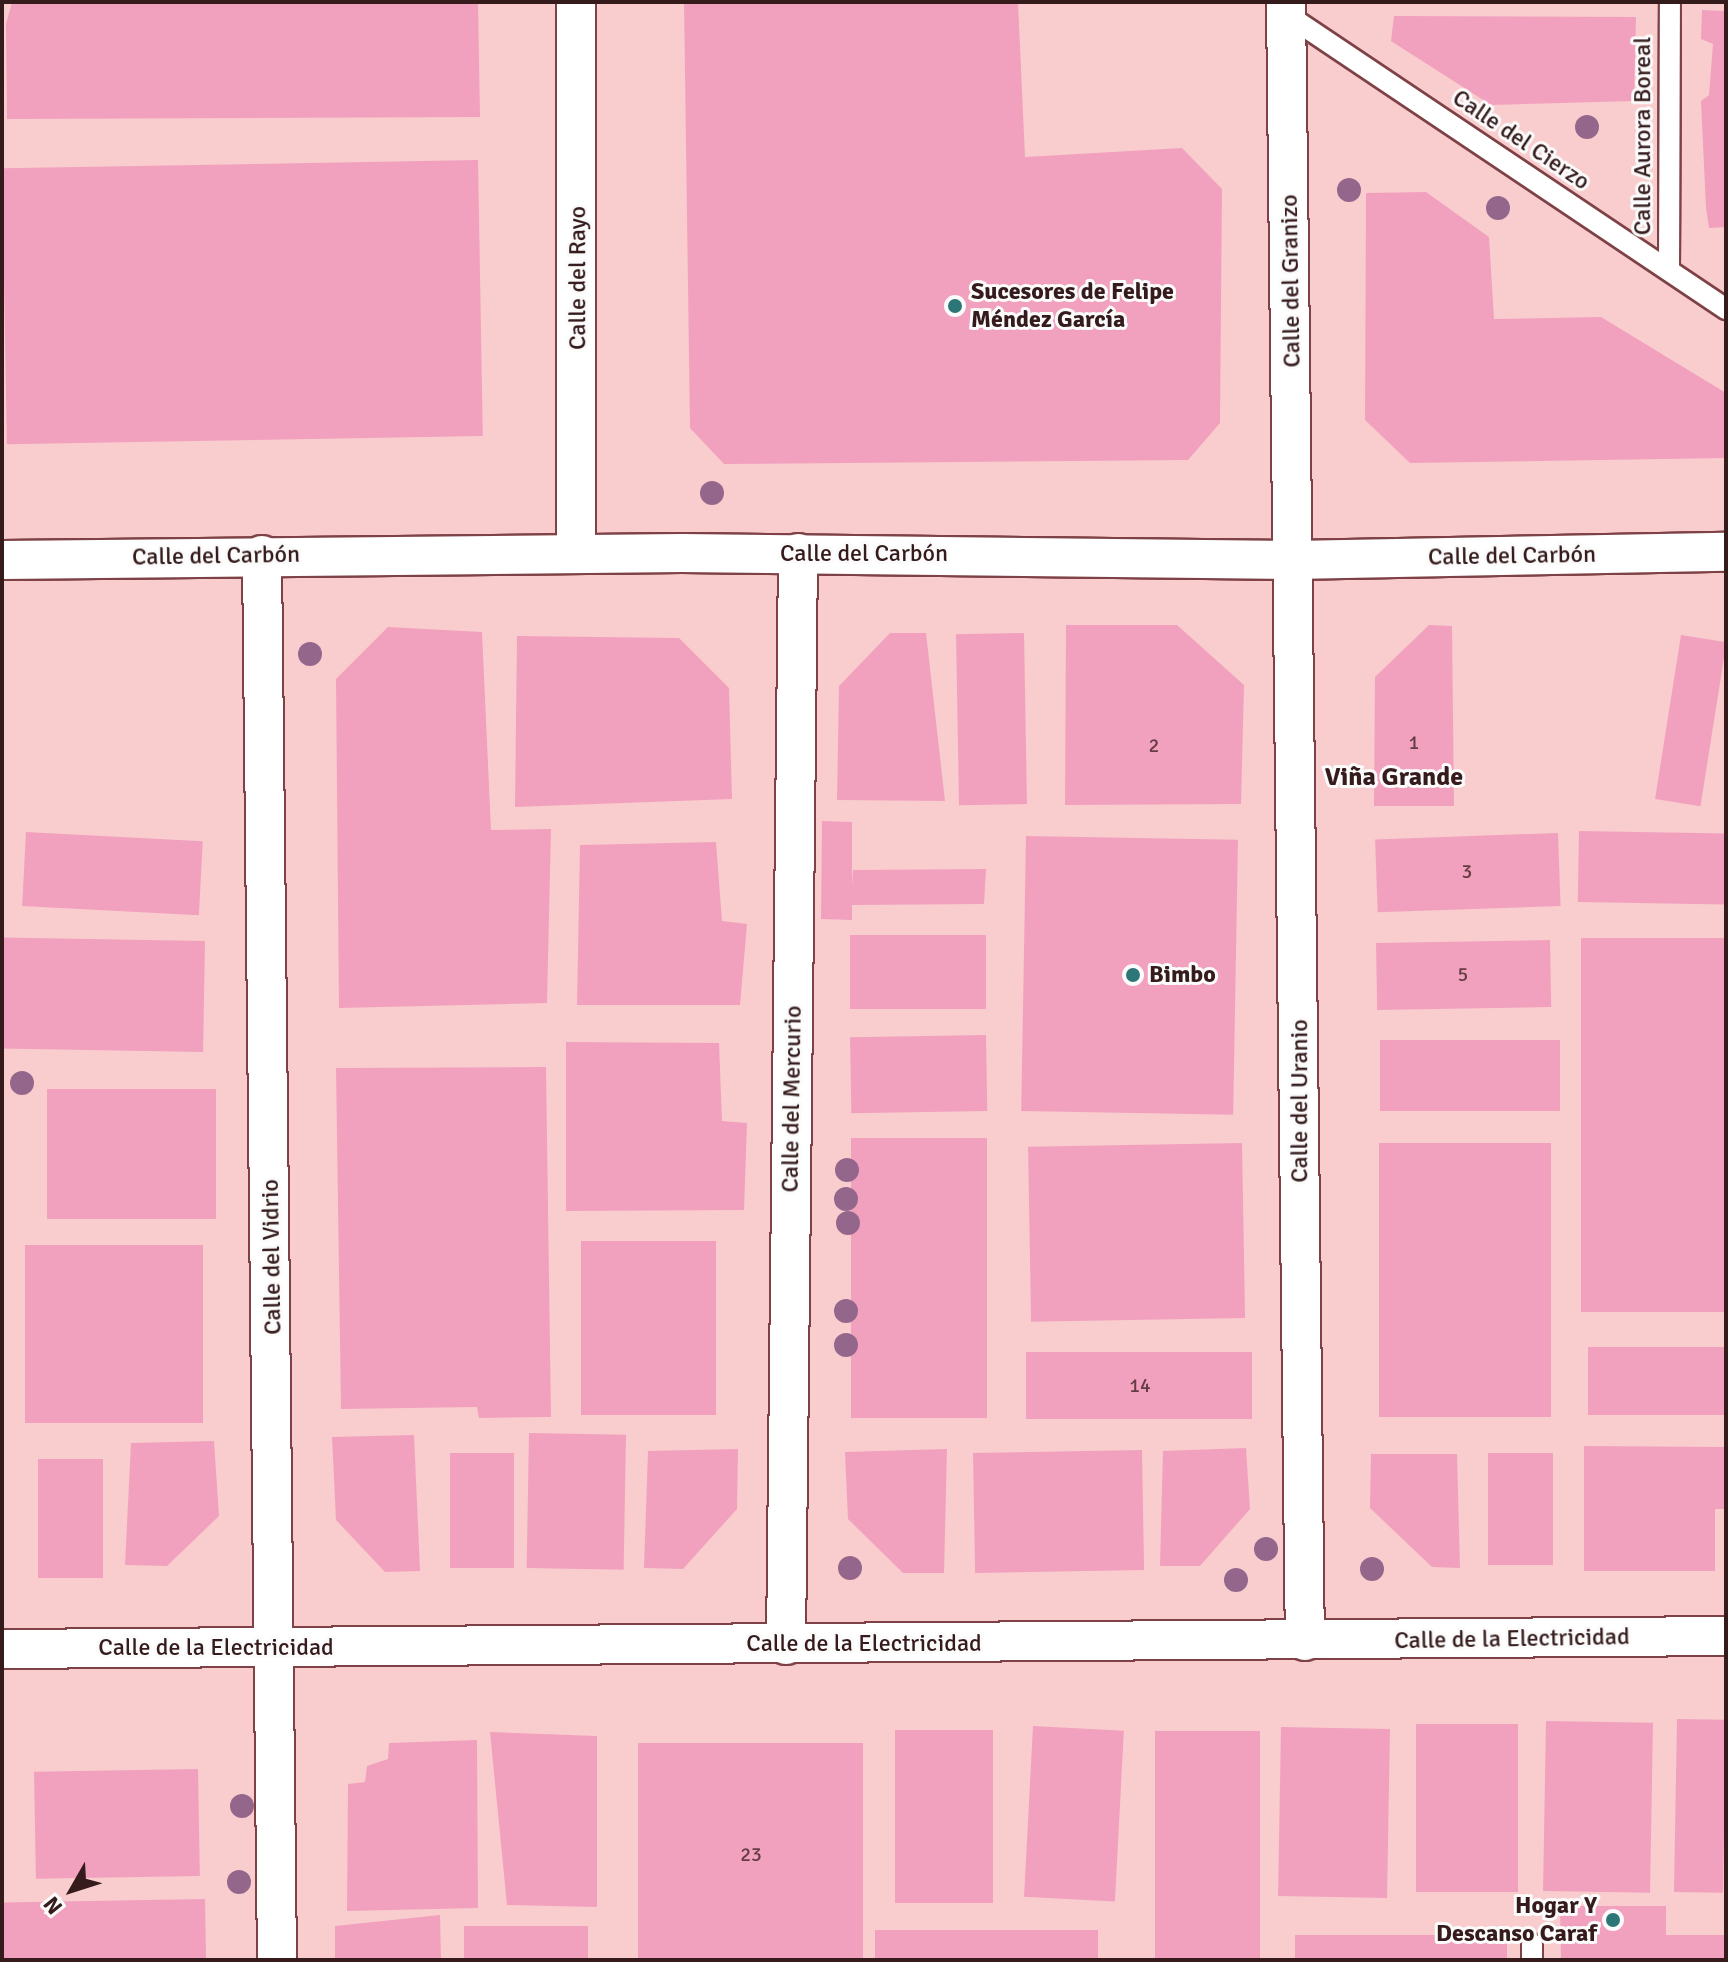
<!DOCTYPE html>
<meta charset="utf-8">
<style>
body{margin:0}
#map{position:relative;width:1728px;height:1962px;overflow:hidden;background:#f9cdce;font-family:Signika,sans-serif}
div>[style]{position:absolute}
.building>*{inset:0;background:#f1a1be;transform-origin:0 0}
.roads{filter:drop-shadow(2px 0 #7e4246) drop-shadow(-2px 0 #7e4246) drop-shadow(0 2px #7e4246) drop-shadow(0 -2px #7e4246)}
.lane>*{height:20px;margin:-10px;padding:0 10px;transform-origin:10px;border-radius:10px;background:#fff}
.street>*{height:38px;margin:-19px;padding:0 19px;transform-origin:19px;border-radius:19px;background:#fff}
.trees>*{width:24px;height:24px;margin:-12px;border-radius:50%;background:#95668b}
.dots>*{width:22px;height:22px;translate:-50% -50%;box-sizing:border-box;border:4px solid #fbfbfb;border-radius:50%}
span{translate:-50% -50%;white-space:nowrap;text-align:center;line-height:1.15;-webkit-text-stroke:6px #fbfbfb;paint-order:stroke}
.number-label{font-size:20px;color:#643c44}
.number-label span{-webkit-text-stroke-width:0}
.street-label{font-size:24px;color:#351b1c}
.poi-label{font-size:24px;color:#351b1c;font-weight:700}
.left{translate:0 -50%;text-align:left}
.right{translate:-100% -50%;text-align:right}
.neighbourhood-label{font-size:26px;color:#351b1c;font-weight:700}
.frame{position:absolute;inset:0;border:4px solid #351b1c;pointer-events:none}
.north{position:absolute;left:32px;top:1850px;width:80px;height:80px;-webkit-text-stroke:6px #fbfbfb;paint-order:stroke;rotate:231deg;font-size:22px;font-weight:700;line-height:32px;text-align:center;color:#351b1c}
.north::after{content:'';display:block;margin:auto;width:28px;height:36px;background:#351b1c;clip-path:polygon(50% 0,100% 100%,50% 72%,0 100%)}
</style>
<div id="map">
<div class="building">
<i style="clip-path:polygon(12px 2px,478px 2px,480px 117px,7px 119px,6px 24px)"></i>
<i style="clip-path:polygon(684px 2px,1018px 2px,1025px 157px,1182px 148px,1222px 189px,1220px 423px,1188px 460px,724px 464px,690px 428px)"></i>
<i style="clip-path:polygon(1702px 10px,1726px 11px,1726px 227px,1709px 228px,1706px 208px,1701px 101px,1709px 95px,1713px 44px,1701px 39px)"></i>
<i style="clip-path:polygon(1394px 16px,1636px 17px,1634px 101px,1491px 105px,1391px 41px)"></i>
<i style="left:478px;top:160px;width:276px;height:476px;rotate:89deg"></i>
<i style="clip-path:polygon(1426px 192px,1489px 237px,1494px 319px,1601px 317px,1726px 393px,1726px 458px,1410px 463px,1365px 420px,1366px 193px)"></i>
<i style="clip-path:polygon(1066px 625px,1177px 625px,1244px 685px,1241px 804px,1065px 805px)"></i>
<i style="clip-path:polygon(1429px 625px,1452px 626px,1454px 806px,1374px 806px,1375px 677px)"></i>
<i style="clip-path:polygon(388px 627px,482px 632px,491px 830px,551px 829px,547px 1003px,339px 1008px,336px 679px)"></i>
<i style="clip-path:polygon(890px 633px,926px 633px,945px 801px,837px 800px,839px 686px)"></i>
<i style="left:1024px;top:633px;width:171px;height:68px;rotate:89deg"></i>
<i style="left:1681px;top:635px;width:46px;height:166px;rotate:9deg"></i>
<i style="clip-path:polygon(517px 636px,679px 638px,729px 688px,732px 799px,515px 807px)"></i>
<i style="clip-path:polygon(822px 821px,852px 822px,852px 887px,853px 870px,986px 869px,984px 904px,852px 905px,852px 920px,821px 919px)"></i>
<i style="left:1579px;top:831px;width:147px;height:71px;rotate:1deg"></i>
<i style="left:26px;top:832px;width:177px;height:74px;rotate:3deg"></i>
<i style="left:1558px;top:833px;width:73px;height:183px;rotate:88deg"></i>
<i style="left:1026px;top:836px;width:212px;height:275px;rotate:1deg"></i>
<i style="clip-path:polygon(716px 842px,722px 921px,747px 924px,740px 1005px,577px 1005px,580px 845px)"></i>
<i style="left:850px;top:935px;width:136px;height:74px"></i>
<i style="left:1726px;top:938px;width:374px;height:145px;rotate:90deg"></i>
<i style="left:1550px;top:940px;width:67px;height:174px;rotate:89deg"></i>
<i style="left:205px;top:941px;width:111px;height:203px;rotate:91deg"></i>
<i style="left:986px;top:1035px;width:76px;height:136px;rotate:89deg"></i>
<i style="left:1380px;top:1040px;width:180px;height:71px"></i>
<i style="clip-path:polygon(566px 1042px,719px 1043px,722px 1121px,747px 1123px,744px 1210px,566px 1211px)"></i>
<i style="clip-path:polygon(546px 1067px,551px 1417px,479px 1418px,477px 1407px,341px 1409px,336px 1068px)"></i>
<i style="left:47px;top:1089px;width:169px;height:130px"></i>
<i style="left:987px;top:1138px;width:280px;height:136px;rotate:90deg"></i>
<i style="left:1242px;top:1143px;width:175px;height:214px;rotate:89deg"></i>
<i style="left:1551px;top:1143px;width:274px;height:172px;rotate:90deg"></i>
<i style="left:581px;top:1241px;width:135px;height:174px"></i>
<i style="left:203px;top:1245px;width:178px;height:178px;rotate:90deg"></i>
<i style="left:1726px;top:1347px;width:68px;height:138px;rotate:90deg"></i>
<i style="left:1026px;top:1352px;width:226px;height:67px"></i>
<i style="left:529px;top:1433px;width:97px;height:135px;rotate:1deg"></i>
<i style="clip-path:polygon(414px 1435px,420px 1571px,385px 1572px,336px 1520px,332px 1437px)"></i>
<i style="clip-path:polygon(214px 1441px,219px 1516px,167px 1566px,125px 1565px,131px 1443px)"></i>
<i style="clip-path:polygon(1584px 1446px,1726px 1447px,1726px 1509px,1715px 1509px,1715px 1571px,1584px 1571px)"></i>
<i style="clip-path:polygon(1246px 1448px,1250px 1509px,1200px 1566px,1160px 1566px,1163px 1451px)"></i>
<i style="clip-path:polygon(738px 1449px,737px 1509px,683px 1569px,644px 1568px,648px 1451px)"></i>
<i style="clip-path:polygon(947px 1449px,944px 1573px,903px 1573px,848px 1519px,845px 1452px)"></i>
<i style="left:1142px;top:1450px;width:120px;height:169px;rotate:89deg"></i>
<i style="left:514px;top:1453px;width:115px;height:64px;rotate:90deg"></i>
<i style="left:1488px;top:1453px;width:65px;height:112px"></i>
<i style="clip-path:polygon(1371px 1454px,1457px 1454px,1460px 1568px,1432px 1567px,1370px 1508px)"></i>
<i style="left:38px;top:1459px;width:65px;height:119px"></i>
<i style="left:1677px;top:1719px;width:49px;height:173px;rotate:1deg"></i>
<i style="left:1546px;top:1721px;width:107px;height:170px;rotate:1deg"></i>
<i style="left:1416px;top:1724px;width:102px;height:168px"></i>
<i style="left:1033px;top:1726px;width:91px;height:171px;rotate:3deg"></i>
<i style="left:1281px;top:1727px;width:109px;height:169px;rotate:1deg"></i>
<i style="left:993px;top:1730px;width:173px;height:98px;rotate:90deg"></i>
<i style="left:1260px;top:1731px;width:229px;height:105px;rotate:90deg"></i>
<i style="clip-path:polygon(490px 1732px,597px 1736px,597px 1907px,507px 1905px)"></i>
<i style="clip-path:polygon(477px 1740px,478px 1908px,347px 1911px,348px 1784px,365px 1782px,367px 1766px,388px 1759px,389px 1743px)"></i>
<i style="left:863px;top:1743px;width:217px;height:225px;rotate:90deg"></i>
<i style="left:198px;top:1769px;width:107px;height:164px;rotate:89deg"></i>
<i style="left:205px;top:1899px;width:61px;height:203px;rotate:89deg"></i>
<i style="clip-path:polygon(1560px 1906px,1666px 1906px,1666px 1935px,1726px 1935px,1726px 1960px,1561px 1960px)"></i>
<i style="clip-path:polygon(440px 1915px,441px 1960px,335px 1960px,335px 1926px)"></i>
<i style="left:464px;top:1926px;width:124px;height:34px"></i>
<i style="left:875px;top:1930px;width:223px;height:30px"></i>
<i style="left:1507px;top:1935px;width:25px;height:212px;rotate:90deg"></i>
</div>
<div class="roads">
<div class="lane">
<i style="left:1286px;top:14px;width:530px;rotate:33.84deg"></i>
<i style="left:1669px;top:270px;width:268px;rotate:-89.8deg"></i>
<i style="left:1532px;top:1960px;width:16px;rotate:-90deg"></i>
</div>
<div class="street">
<i style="left:1286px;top:2px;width:1639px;rotate:89.34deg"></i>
<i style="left:576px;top:554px;width:552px;rotate:-90deg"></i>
<i style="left:262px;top:555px;width:1405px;rotate:89.39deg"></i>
<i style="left:2px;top:560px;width:680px;rotate:-0.59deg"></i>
<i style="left:682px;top:553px;width:611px;rotate:0.66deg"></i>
<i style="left:1293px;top:560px;width:433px;rotate:-1.1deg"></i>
<i style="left:786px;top:1645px;width:1092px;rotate:-89.37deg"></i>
<i style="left:2px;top:1649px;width:1724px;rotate:-0.43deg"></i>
</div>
</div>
<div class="trees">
<i style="left:1587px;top:127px"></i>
<i style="left:1349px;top:190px"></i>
<i style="left:1498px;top:208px"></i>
<i style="left:712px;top:493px"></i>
<i style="left:310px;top:654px"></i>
<i style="left:22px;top:1083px"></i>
<i style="left:847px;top:1170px"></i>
<i style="left:846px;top:1199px"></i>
<i style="left:848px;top:1223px"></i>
<i style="left:846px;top:1311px"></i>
<i style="left:846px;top:1345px"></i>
<i style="left:1266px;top:1549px"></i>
<i style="left:850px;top:1568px"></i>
<i style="left:1372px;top:1569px"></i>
<i style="left:1236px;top:1580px"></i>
<i style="left:242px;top:1806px"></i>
<i style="left:239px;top:1882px"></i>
</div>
<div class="dots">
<i style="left:955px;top:306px;background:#2c7678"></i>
<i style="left:1133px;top:975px;background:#2c7678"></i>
<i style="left:1613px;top:1920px;background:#2c7678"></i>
</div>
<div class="number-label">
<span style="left:1414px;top:742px">1</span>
<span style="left:1154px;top:745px">2</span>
<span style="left:1467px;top:871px">3</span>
<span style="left:1463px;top:974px">5</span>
<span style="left:1140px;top:1385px">14</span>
<span style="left:751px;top:1854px">23</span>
</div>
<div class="street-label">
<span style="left:1643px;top:136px;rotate:-90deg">Calle Aurora Boreal</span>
<span style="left:1521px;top:140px;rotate:34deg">Calle del Cierzo</span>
<span style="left:578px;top:278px;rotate:-90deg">Calle del Rayo</span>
<span style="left:1291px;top:281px;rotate:-91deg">Calle del Granizo</span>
<span style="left:864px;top:554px">Calle del Carbón</span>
<span style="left:216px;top:556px;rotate:-1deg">Calle del Carbón</span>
<span style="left:1512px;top:556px;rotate:-1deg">Calle del Carbón</span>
<span style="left:792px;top:1099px;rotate:-89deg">Calle del Mercurio</span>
<span style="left:1300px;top:1101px;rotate:-90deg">Calle del Uranio</span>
<span style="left:272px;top:1257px;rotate:-91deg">Calle del Vidrio</span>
<span style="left:1512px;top:1639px;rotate:-1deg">Calle de la Electricidad</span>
<span style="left:864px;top:1644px">Calle de la Electricidad</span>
<span style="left:216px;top:1648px">Calle de la Electricidad</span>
</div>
<div class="poi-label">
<span class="left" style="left:971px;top:306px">Sucesores de Felipe<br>Méndez García</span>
<span class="left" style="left:1149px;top:975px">Bimbo</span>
<span class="right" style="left:1597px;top:1920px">Hogar Y<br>Descanso Caraf</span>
</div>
<div class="neighbourhood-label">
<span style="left:1394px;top:778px">Viña Grande</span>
</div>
<div class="frame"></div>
<div class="north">N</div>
</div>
